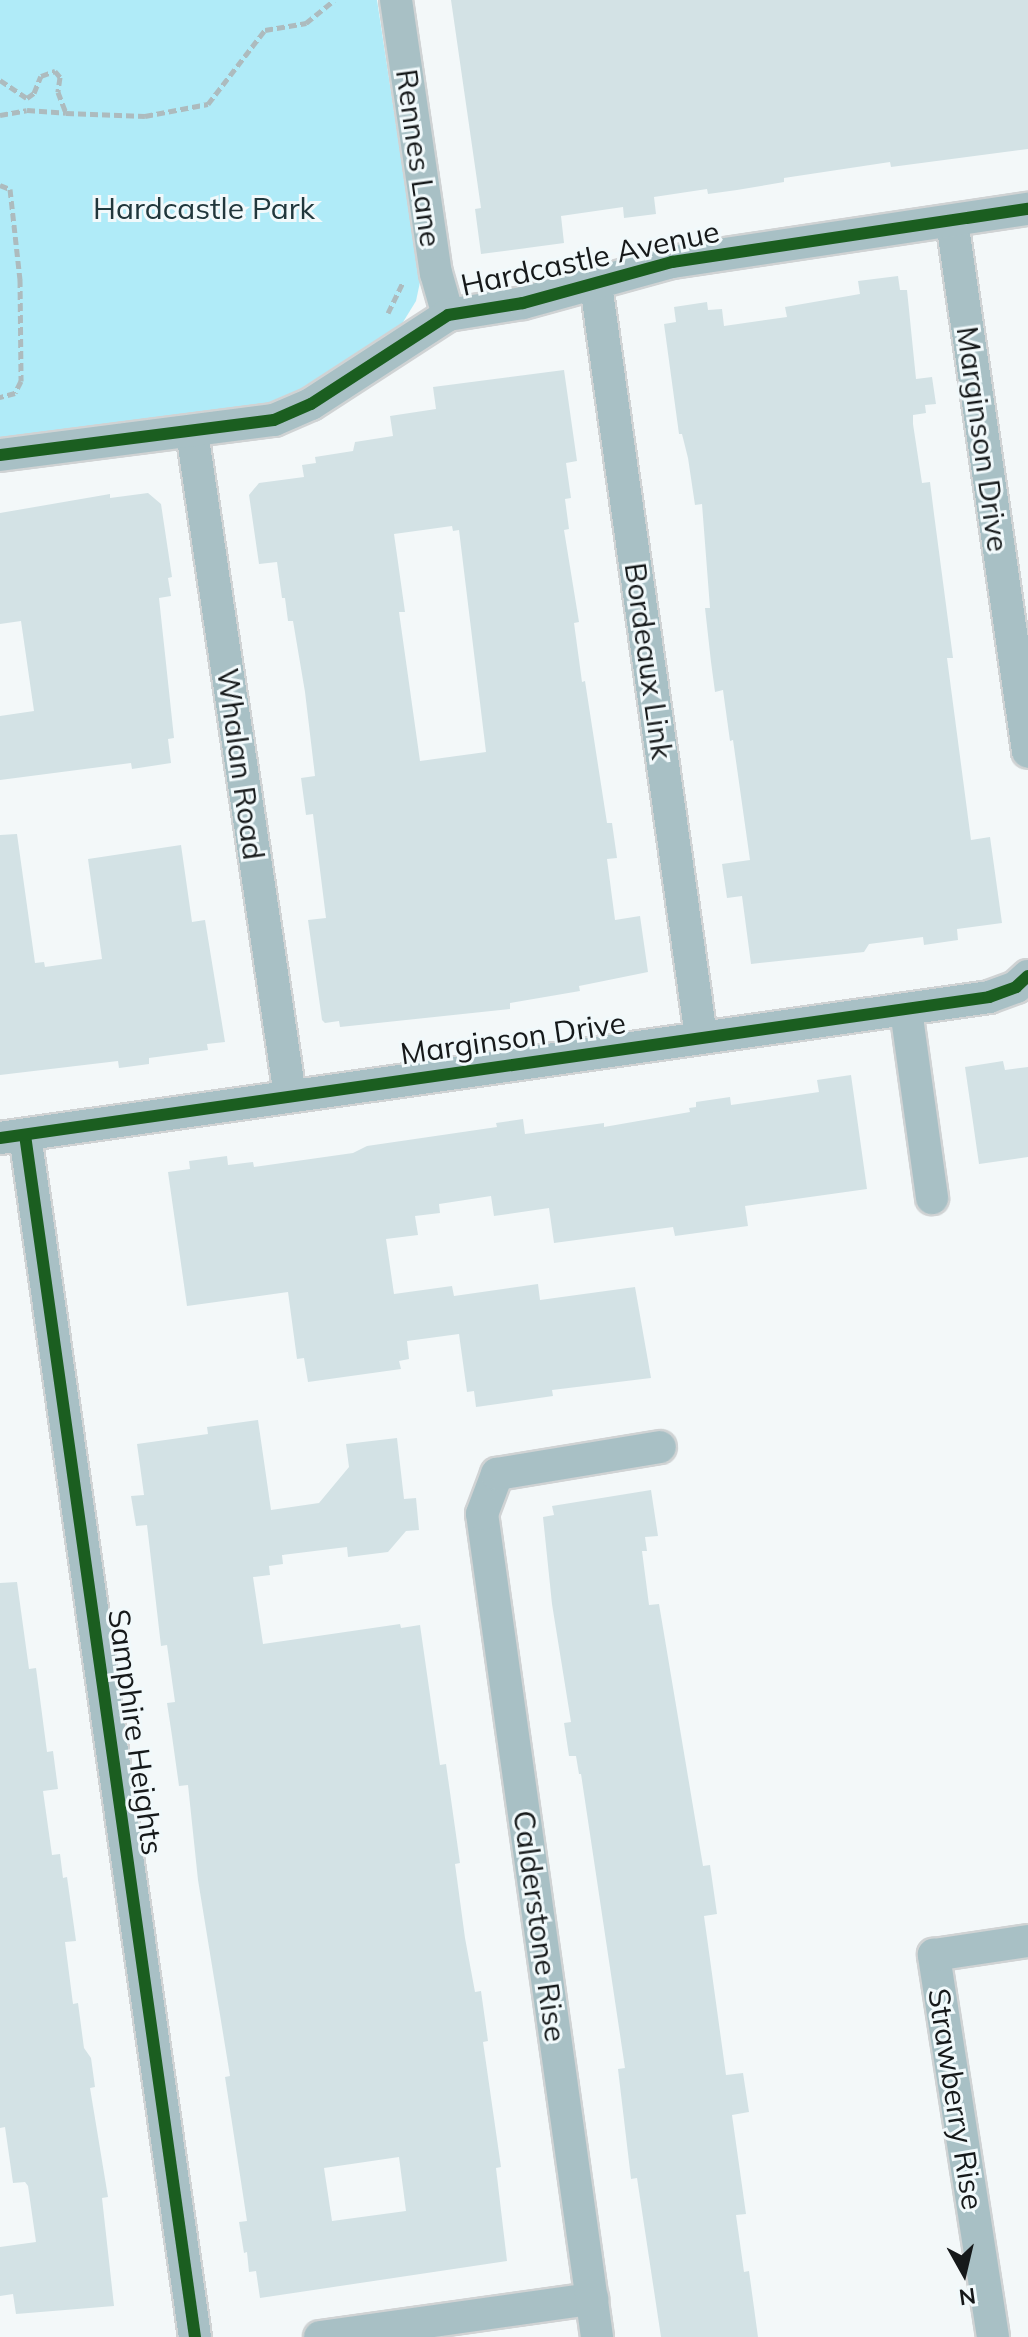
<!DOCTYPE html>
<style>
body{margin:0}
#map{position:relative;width:1028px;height:2337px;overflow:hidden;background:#f3f8f9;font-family:Mulish,sans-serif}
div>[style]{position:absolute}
.green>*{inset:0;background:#b0ebf8}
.building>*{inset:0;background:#d3e2e5}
.path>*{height:5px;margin-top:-2.5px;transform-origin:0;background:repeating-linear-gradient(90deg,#adbbbe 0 8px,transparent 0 12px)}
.roads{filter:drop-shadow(2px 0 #d0d3d4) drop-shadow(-2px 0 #d0d3d4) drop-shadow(0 2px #d0d3d4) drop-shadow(0 -2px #d0d3d4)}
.street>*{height:32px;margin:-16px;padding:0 16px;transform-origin:16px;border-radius:16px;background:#a8c0c5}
.cycleway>*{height:12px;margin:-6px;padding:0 6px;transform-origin:6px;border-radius:6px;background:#1b5e20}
span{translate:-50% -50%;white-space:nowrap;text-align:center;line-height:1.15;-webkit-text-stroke:6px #f1f9fb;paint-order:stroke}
.street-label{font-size:30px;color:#16191a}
.park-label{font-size:30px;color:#21373c}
.north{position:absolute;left:924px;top:2233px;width:80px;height:80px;-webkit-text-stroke:6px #f1f9fb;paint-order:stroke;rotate:172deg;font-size:22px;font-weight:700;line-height:32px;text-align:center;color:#16191a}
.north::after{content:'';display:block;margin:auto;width:28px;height:36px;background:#16191a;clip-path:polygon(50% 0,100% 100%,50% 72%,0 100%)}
</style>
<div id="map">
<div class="green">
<i style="clip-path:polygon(0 0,377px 0,420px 282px,416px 301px,400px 327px,384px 342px,296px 397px,280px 403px,0 442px)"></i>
</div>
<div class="building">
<i style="clip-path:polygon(451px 0,1028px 0,1028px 149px,891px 167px,890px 162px,784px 178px,784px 182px,737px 190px,708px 194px,707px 189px,654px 197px,656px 214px,624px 218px,623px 207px,561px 216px,564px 243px,481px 254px,475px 209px,481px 208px)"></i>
<i style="clip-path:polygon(898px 276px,900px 290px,907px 290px,916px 379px,932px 377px,936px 404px,925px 405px,926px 413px,913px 415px,913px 424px,922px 483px,930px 482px,934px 514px,953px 658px,947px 658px,971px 840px,990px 837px,1002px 923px,957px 929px,958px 940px,924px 945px,923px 937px,869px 944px,864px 952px,751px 964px,742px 896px,727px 898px,722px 864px,750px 860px,733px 740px,730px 741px,723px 690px,715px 692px,711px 662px,705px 608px,710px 608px,702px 504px,695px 505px,688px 458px,682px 434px,679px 434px,664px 324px,676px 322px,674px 307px,707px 302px,708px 310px,722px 309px,724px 326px,787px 317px,785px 307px,860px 294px,858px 281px)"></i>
<i style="clip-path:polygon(evenodd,564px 370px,577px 461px,566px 463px,571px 498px,565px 499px,569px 529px,564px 530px,579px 622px,574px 623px,582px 682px,585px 681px,607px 823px,612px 823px,617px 858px,607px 859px,615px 920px,640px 916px,648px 972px,579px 986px,580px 991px,510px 1003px,510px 1009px,340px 1027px,339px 1021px,325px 1023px,322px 1020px,308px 920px,326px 918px,313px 814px,306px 815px,301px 778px,315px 776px,305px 692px,293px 621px,288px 621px,285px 598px,282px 598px,277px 562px,259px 564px,249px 495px,259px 483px,304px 477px,302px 465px,316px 463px,315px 457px,353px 451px,355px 442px,393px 436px,390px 416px,436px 409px,433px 387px,564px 370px,452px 526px,453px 531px,459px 530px,486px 752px,420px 761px,399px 612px,405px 612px,394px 534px,452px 526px)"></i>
<i style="clip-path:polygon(148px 493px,161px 504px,172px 577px,168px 578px,171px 596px,159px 598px,174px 738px,168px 739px,171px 763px,132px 769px,131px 763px,0 780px,0 716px,34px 711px,21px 621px,0 624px,0 513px,110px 494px,110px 498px)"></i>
<i style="clip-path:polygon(17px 834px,35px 963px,44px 962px,45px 967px,102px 959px,88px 859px,181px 845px,192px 922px,205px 920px,225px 1042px,207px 1044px,208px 1050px,149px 1058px,149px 1064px,119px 1068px,118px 1061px,0 1075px,0 835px)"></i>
<i style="clip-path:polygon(1003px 1061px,1005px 1070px,1028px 1067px,1028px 1157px,979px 1164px,965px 1067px)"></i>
<i style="clip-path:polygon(851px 1075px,867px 1189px,745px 1206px,748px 1226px,675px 1236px,673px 1227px,554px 1243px,549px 1208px,494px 1216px,491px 1196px,439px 1204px,440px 1213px,415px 1216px,418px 1235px,386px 1239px,394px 1294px,452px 1286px,454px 1296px,538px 1284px,540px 1300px,635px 1287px,651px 1378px,552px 1390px,553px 1396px,476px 1407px,474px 1391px,467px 1392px,459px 1334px,407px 1341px,409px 1359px,399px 1361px,401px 1369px,308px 1382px,304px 1358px,297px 1359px,288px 1292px,187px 1306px,168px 1172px,190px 1169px,189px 1161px,227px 1156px,228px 1165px,253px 1162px,254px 1167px,353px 1153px,367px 1146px,497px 1127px,496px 1123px,523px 1119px,525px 1134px,604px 1123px,604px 1127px,690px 1112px,689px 1108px,696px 1107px,696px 1102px,730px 1097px,731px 1105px,819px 1092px,817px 1080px)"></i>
<i style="clip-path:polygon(evenodd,258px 1420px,271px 1510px,319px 1503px,349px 1467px,346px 1444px,397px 1438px,404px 1499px,416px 1498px,419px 1530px,406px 1531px,388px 1552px,348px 1557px,347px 1547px,282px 1555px,283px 1564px,269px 1566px,270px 1575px,253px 1577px,263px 1644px,400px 1624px,401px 1628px,420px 1625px,440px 1765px,446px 1764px,460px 1863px,455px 1864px,465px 1938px,475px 1992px,481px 1991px,488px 2041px,483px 2042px,501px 2167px,496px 2168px,507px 2261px,260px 2298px,256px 2271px,249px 2272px,247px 2252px,244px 2253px,239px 2222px,247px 2221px,225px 2077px,230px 2076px,198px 1880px,188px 1785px,179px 1786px,172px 1736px,167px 1703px,175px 1702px,167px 1645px,161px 1646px,147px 1525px,136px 1526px,131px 1496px,144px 1495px,137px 1444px,208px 1434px,207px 1427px,258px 1420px,399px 2157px,406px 2211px,332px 2221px,324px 2168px,399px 2157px)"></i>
<i style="clip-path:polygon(651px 1490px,658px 1536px,645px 1537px,647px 1551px,642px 1551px,649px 1605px,659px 1604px,703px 1866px,710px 1865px,717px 1914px,704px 1916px,726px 2075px,743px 2073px,749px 2112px,732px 2115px,746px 2214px,736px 2215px,744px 2272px,749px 2271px,758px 2337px,661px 2337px,637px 2178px,631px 2179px,618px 2069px,625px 2068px,581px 1774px,579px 1774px,576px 1756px,569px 1756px,564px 1723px,571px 1722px,552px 1604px,543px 1517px,554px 1515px,552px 1506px)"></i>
<i style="clip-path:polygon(17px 1582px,29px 1669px,36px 1668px,47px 1752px,53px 1751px,58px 1789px,43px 1791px,52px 1855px,60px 1854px,63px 1878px,67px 1877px,76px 1941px,65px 1942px,73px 2004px,78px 2003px,84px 2048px,91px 2058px,95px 2087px,90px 2088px,108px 2197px,102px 2198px,114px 2306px,16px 2314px,13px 2294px,0 2296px,0 2247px,36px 2242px,28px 2186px,25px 2182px,13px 2183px,5px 2127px,0 2128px,0 1583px)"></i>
</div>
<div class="path">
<i style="left:0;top:80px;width:32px;rotate:34deg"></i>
<i style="left:27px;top:98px;width:9px;rotate:-36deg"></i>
<i style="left:34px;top:93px;width:18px;rotate:-68deg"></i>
<i style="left:41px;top:76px;width:15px;rotate:-20deg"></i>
<i style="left:55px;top:71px;width:8px;rotate:50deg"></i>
<i style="left:60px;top:77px;width:15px;rotate:98deg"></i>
<i style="left:58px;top:92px;width:22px;rotate:69deg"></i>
<i style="left:66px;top:113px;width:79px;rotate:2.2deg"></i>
<i style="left:145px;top:116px;width:64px;rotate:-10.8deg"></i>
<i style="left:208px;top:104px;width:93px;rotate:-52.4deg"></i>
<i style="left:265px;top:30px;width:42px;rotate:-9.7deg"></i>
<i style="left:306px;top:23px;width:36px;rotate:-39deg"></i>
<i style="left:0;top:115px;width:27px;rotate:-10deg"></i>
<i style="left:27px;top:110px;width:39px;rotate:4deg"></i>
<i style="left:0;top:185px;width:11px;rotate:22deg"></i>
<i style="left:10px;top:189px;width:91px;rotate:83.7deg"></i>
<i style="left:20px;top:279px;width:102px;rotate:89.4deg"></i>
<i style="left:21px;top:381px;width:13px;rotate:117deg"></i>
<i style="left:15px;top:393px;width:16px;rotate:165deg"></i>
<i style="left:388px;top:313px;width:34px;rotate:-64deg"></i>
</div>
<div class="roads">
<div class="street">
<i style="left:396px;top:0;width:276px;rotate:81.7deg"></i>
<i style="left:436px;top:273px;width:44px;rotate:74.1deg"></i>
<i style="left:952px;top:221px;width:536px;rotate:81.85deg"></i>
<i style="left:596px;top:285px;width:759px;rotate:82.05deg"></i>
<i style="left:192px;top:432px;width:671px;rotate:81.6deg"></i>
<i style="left:0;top:455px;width:276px;rotate:-7.3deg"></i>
<i style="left:274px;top:420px;width:40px;rotate:-23.4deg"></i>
<i style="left:311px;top:404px;width:163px;rotate:-33deg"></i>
<i style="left:448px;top:315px;width:76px;rotate:-9.1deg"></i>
<i style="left:523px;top:303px;width:155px;rotate:-15.4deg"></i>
<i style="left:672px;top:262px;width:360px;rotate:-8.5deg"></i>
<i style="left:906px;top:1010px;width:190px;rotate:82.1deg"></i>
<i style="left:25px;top:1135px;width:1214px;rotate:81.95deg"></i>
<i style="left:0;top:1138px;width:999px;rotate:-8.11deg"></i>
<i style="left:989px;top:997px;width:29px;rotate:-20deg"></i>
<i style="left:1016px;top:987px;width:16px;rotate:-43deg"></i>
<i style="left:320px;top:2337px;width:275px;rotate:-8deg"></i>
<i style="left:597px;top:2337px;width:831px;rotate:-97.95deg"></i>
<i style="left:482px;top:1514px;width:43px;rotate:-69.4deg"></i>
<i style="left:497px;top:1474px;width:165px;rotate:-9.4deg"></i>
<i style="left:993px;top:2337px;width:387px;rotate:-98.8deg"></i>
<i style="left:934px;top:1955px;width:95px;rotate:-8.5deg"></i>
</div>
</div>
<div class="cycleway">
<i style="left:0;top:455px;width:276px;rotate:-7.3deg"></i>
<i style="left:274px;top:420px;width:40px;rotate:-23.4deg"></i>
<i style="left:311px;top:404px;width:163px;rotate:-33deg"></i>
<i style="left:448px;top:315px;width:76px;rotate:-9.1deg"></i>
<i style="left:523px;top:303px;width:155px;rotate:-15.4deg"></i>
<i style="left:672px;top:262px;width:360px;rotate:-8.5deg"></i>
<i style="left:25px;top:1135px;width:1214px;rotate:81.95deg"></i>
<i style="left:0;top:1138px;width:999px;rotate:-8.11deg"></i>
<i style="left:989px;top:997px;width:29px;rotate:-20deg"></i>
<i style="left:1016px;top:987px;width:16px;rotate:-43deg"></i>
</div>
<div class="street-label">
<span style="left:419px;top:158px;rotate:82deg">Rennes Lane</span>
<span style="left:590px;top:258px;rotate:-12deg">Hardcastle Avenue</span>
<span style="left:983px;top:439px;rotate:82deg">Marginson Drive</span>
<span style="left:649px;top:661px;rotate:82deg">Bordeaux Link</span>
<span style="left:241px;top:764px;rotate:82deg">Whalan Road</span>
<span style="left:513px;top:1038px;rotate:-8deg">Marginson Drive</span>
<span style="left:136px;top:1732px;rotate:82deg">Samphire Heights</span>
<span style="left:540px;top:1926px;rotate:82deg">Calderstone Rise</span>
<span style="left:956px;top:2099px;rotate:81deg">Strawberry Rise</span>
</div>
<div class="park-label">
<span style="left:204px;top:208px">Hardcastle Park</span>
</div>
<div class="north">N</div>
</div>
